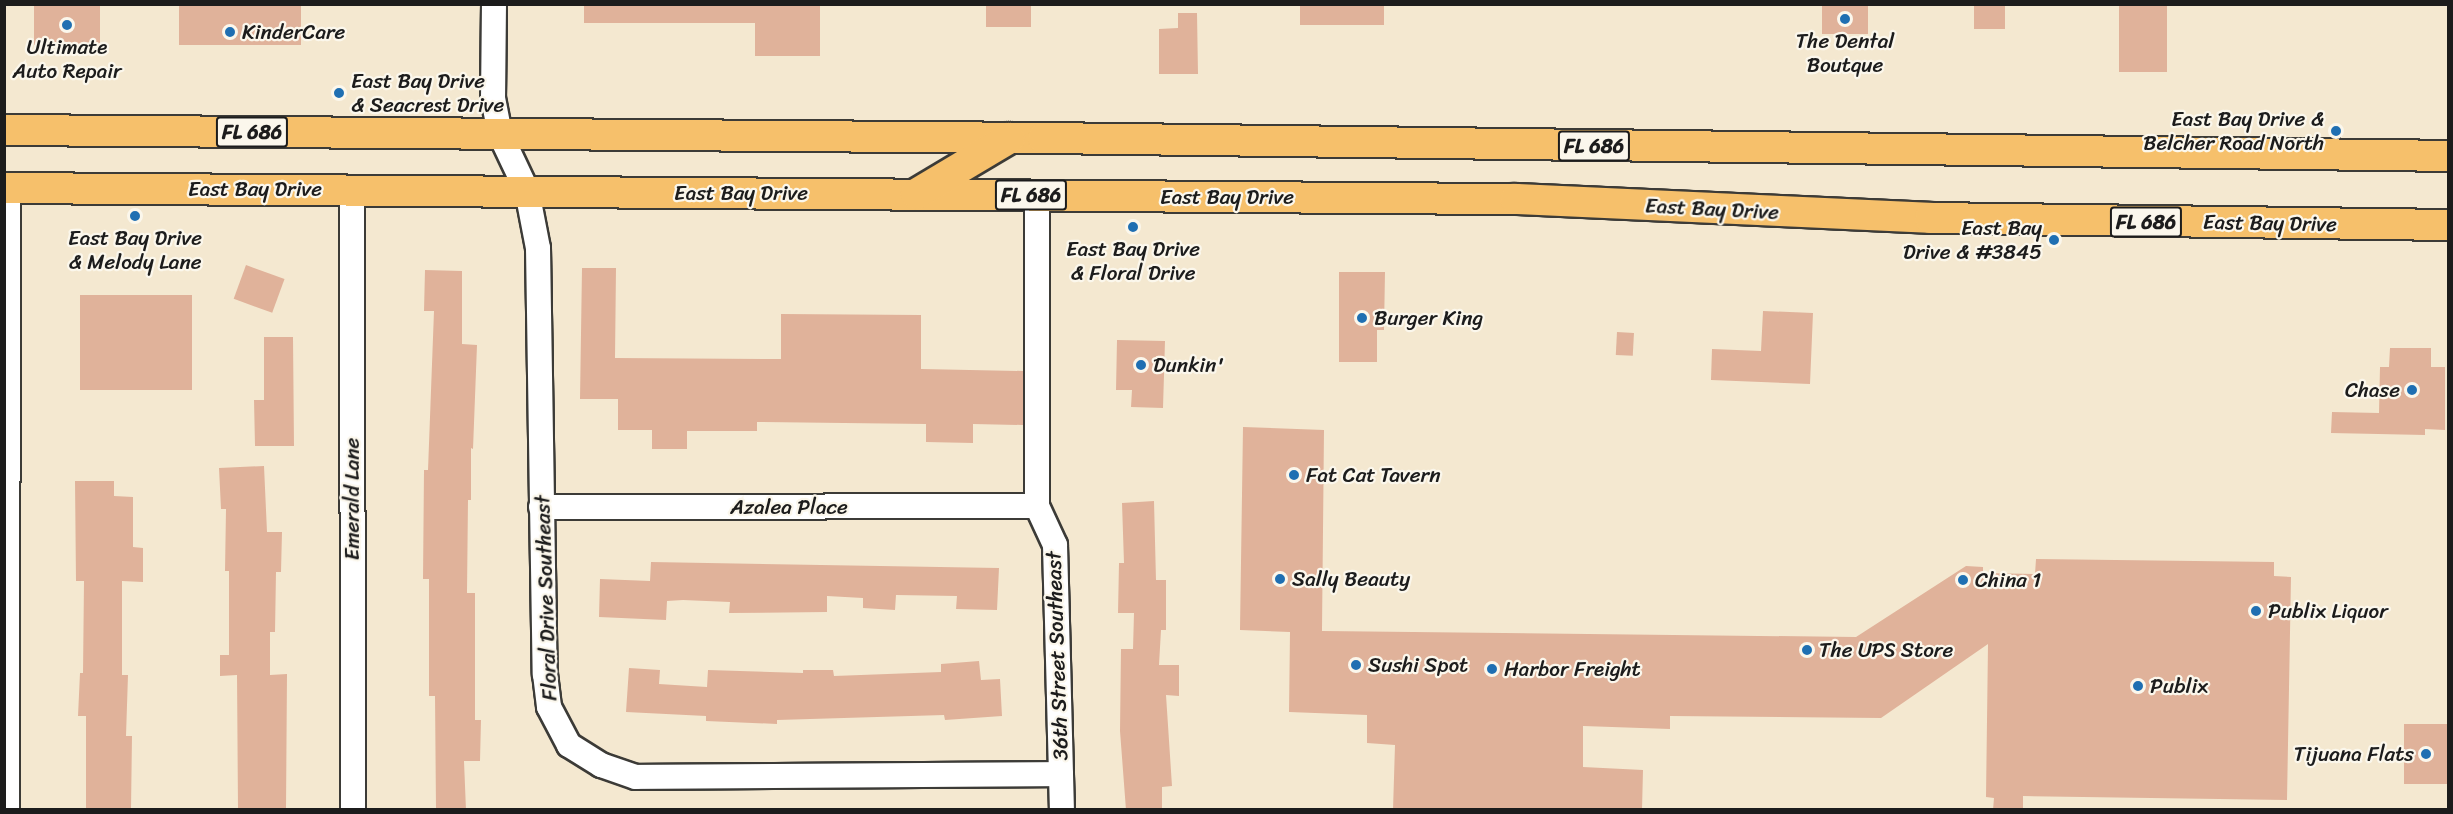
<!DOCTYPE html>
<style>
body{margin:0}
#map{position:relative;width:2453px;height:814px;overflow:hidden;background:#f4e8d0;font-family:Sriracha,sans-serif}
div>[style]{position:absolute}
.building>*{inset:0;background:#e0b29a;transform-origin:0 0}
.roads{filter:drop-shadow(2px 0 #3c3b37) drop-shadow(-2px 0 #3c3b37) drop-shadow(0 2px #3c3b37) drop-shadow(0 -2px #3c3b37)}
.minor>*{height:24px;margin:-12px;padding:0 12px;transform-origin:12px;border-radius:12px;background:#fff}
.major>*{height:30px;margin:-15px;padding:0 15px;transform-origin:15px;border-radius:15px;background:#f6c06b}
.dots>*{width:16px;height:16px;translate:-50% -50%;box-sizing:border-box;border:3px solid #fbf7ec;border-radius:50%}
span{translate:-50% -50%;white-space:nowrap;text-align:center;line-height:1.15;-webkit-text-stroke:4.5px #fbf7ec;paint-order:stroke}
.shield-label span{padding:2px 4px;background:#fbf7ec;border:2px solid;border-radius:4px;-webkit-text-stroke-width:0}
.shield-label{font-size:20px;color:#1c1c1c;font-weight:700}
.poi-label{font-size:21px;color:#1c1c1c}
.left{translate:0 -50%;text-align:left}
.right{translate:-100% -50%;text-align:right}
.street-label{font-size:21px;color:#1c1c1c}
.frame{position:absolute;inset:0;border:6px solid #1c1c1c;pointer-events:none}
</style>
<div id="map">
<div class="building">
<i style="left:34px;top:4px;width:66px;height:41px"></i>
<i style="left:179px;top:4px;width:122px;height:41px"></i>
<i style="clip-path:polygon(584px 4px,820px 4px,820px 56px,755px 56px,755px 23px,584px 23px)"></i>
<i style="left:986px;top:4px;width:45px;height:23px"></i>
<i style="left:1300px;top:4px;width:84px;height:21px"></i>
<i style="left:1822px;top:4px;width:46px;height:30px"></i>
<i style="left:1974px;top:4px;width:31px;height:25px"></i>
<i style="left:2119px;top:4px;width:48px;height:68px"></i>
<i style="clip-path:polygon(1178px 13px,1197px 13px,1198px 74px,1159px 74px,1159px 29px,1178px 28px)"></i>
<i style="left:246px;top:265px;width:41px;height:36px;rotate:20deg"></i>
<i style="clip-path:polygon(582px 268px,616px 268px,615px 358px,781px 359px,781px 314px,921px 315px,921px 369px,1023px 371px,1023px 425px,973px 424px,973px 443px,926px 442px,926px 424px,757px 422px,757px 431px,687px 431px,687px 449px,652px 449px,652px 430px,618px 430px,618px 399px,580px 399px)"></i>
<i style="clip-path:polygon(425px 270px,462px 271px,462px 344px,477px 345px,473px 449px,471px 448px,471px 500px,468px 500px,467px 593px,475px 593px,475px 720px,481px 720px,480px 761px,464px 761px,466px 810px,436px 810px,435px 696px,429px 696px,429px 579px,423px 579px,424px 470px,428px 470px,434px 311px,424px 311px)"></i>
<i style="clip-path:polygon(1339px 272px,1385px 272px,1384px 330px,1377px 330px,1377px 362px,1339px 362px)"></i>
<i style="left:80px;top:295px;width:112px;height:95px"></i>
<i style="clip-path:polygon(1763px 311px,1813px 313px,1810px 384px,1711px 380px,1712px 349px,1761px 351px)"></i>
<i style="left:1617px;top:332px;width:17px;height:23px;rotate:3deg"></i>
<i style="clip-path:polygon(264px 337px,293px 337px,294px 446px,255px 446px,254px 400px,264px 400px)"></i>
<i style="clip-path:polygon(1117px 340px,1165px 341px,1163px 408px,1131px 407px,1132px 390px,1116px 390px)"></i>
<i style="clip-path:polygon(2390px 348px,2431px 348px,2431px 367px,2445px 367px,2445px 430px,2425px 429px,2425px 435px,2331px 433px,2332px 412px,2379px 413px,2380px 367px,2389px 367px)"></i>
<i style="clip-path:polygon(1243px 427px,1324px 430px,1322px 631px,1856px 637px,1966px 566px,1983px 567px,1983px 573px,2035px 574px,2036px 559px,2274px 562px,2274px 576px,2291px 577px,2287px 800px,2023px 796px,2023px 810px,1993px 810px,1994px 798px,1986px 797px,1988px 644px,1881px 718px,1670px 716px,1670px 729px,1583px 726px,1583px 767px,1643px 770px,1642px 810px,1393px 810px,1395px 745px,1367px 743px,1367px 715px,1289px 712px,1290px 632px,1240px 630px)"></i>
<i style="clip-path:polygon(264px 466px,267px 532px,282px 532px,281px 572px,276px 572px,275px 632px,270px 632px,270px 675px,287px 674px,286px 810px,238px 810px,237px 675px,220px 676px,220px 655px,229px 655px,229px 571px,225px 571px,226px 509px,221px 509px,219px 468px)"></i>
<i style="clip-path:polygon(75px 481px,114px 481px,114px 496px,133px 497px,133px 547px,143px 548px,143px 582px,122px 581px,122px 675px,128px 675px,126px 736px,132px 736px,131px 810px,86px 810px,86px 716px,78px 716px,80px 673px,83px 673px,84px 581px,76px 581px)"></i>
<i style="clip-path:polygon(1154px 501px,1156px 580px,1166px 580px,1166px 630px,1161px 630px,1159px 665px,1179px 665px,1179px 696px,1166px 695px,1172px 786px,1162px 787px,1162px 810px,1126px 810px,1120px 731px,1121px 649px,1133px 649px,1134px 613px,1118px 613px,1119px 563px,1124px 563px,1122px 503px)"></i>
<i style="clip-path:polygon(651px 562px,999px 568px,997px 610px,956px 609px,957px 596px,896px 595px,895px 610px,863px 608px,863px 598px,827px 596px,827px 612px,729px 613px,730px 602px,683px 600px,667px 601px,666px 620px,599px 617px,600px 579px,650px 581px)"></i>
<i style="clip-path:polygon(979px 661px,981px 680px,1000px 679px,1002px 716px,945px 720px,944px 715px,777px 720px,777px 724px,706px 721px,706px 716px,626px 712px,629px 668px,660px 670px,659px 684px,707px 687px,708px 670px,803px 673px,803px 670px,833px 670px,834px 676px,941px 672px,941px 664px)"></i>
<i style="left:2404px;top:724px;width:44px;height:60px"></i>
</div>
<div class="roads">
<div class="minor">
<i style="left:494px;top:4px;width:94px;rotate:90.6deg"></i>
<i style="left:493px;top:98px;width:37px;rotate:79deg"></i>
<i style="left:500px;top:134px;width:63px;rotate:64.7deg"></i>
<i style="left:527px;top:191px;width:58px;rotate:79.1deg"></i>
<i style="left:538px;top:248px;width:426px;rotate:89.1deg"></i>
<i style="left:545px;top:674px;width:33px;rotate:83deg"></i>
<i style="left:549px;top:707px;width:43px;rotate:62.2deg"></i>
<i style="left:569px;top:745px;width:38px;rotate:32deg"></i>
<i style="left:601px;top:765px;width:37px;rotate:19deg"></i>
<i style="left:636px;top:777px;width:425px;rotate:-0.4deg"></i>
<i style="left:352px;top:189px;width:621px;rotate:89.91deg"></i>
<i style="left:1037px;top:195px;width:311px;rotate:90deg"></i>
<i style="left:1037px;top:506px;width:43px;rotate:65.2deg"></i>
<i style="left:1055px;top:545px;width:265px;rotate:88.5deg"></i>
<i style="left:541px;top:507px;width:496px;rotate:-0.1deg"></i>
<i style="left:7px;top:810px;width:622px;rotate:-89.91deg"></i>
</div>
<div class="major">
<i style="left:4px;top:130px;width:1039px;rotate:0.44deg"></i>
<i style="left:1043px;top:138px;width:1405px;rotate:0.73deg"></i>
<i style="left:4px;top:188px;width:1512px;rotate:0.42deg"></i>
<i style="left:1516px;top:199px;width:414px;rotate:2.6deg"></i>
<i style="left:1930px;top:218px;width:518px;rotate:0.77deg"></i>
<i style="left:916px;top:194px;width:109px;rotate:-30.8deg"></i>
</div>
</div>
<div class="dots">
<i style="left:1845px;top:19px;background:#1f6fb2"></i>
<i style="left:67px;top:25px;background:#1f6fb2"></i>
<i style="left:230px;top:32px;background:#1f6fb2"></i>
<i style="left:339px;top:93px;background:#1f6fb2"></i>
<i style="left:2336px;top:131px;background:#1f6fb2"></i>
<i style="left:135px;top:216px;background:#1f6fb2"></i>
<i style="left:1133px;top:227px;background:#1f6fb2"></i>
<i style="left:2054px;top:240px;background:#1f6fb2"></i>
<i style="left:1362px;top:318px;background:#1f6fb2"></i>
<i style="left:1141px;top:365px;background:#1f6fb2"></i>
<i style="left:2412px;top:390px;background:#1f6fb2"></i>
<i style="left:1294px;top:475px;background:#1f6fb2"></i>
<i style="left:1280px;top:579px;background:#1f6fb2"></i>
<i style="left:1963px;top:580px;background:#1f6fb2"></i>
<i style="left:2256px;top:611px;background:#1f6fb2"></i>
<i style="left:1807px;top:650px;background:#1f6fb2"></i>
<i style="left:1356px;top:665px;background:#1f6fb2"></i>
<i style="left:1492px;top:669px;background:#1f6fb2"></i>
<i style="left:2138px;top:686px;background:#1f6fb2"></i>
<i style="left:2426px;top:754px;background:#1f6fb2"></i>
</div>
<div class="shield-label">
<span style="left:252px;top:132px">FL 686</span>
<span style="left:1594px;top:146px">FL 686</span>
<span style="left:1031px;top:195px">FL 686</span>
<span style="left:2146px;top:222px">FL 686</span>
</div>
<div class="poi-label">
<span class="left" style="left:242px;top:32px">KinderCare</span>
<span style="left:1845px;top:53px">The Dental<br>Boutque</span>
<span style="left:67px;top:59px">Ultimate<br>Auto Repair</span>
<span class="left" style="left:351px;top:93px">East Bay Drive<br>&amp; Seacrest Drive</span>
<span class="right" style="left:2324px;top:131px">East Bay Drive &amp;<br>Belcher Road North</span>
<span class="right" style="left:2042px;top:240px">East Bay<br>Drive &amp; #3845</span>
<span style="left:135px;top:250px">East Bay Drive<br>&amp; Melody Lane</span>
<span style="left:1133px;top:261px">East Bay Drive<br>&amp; Floral Drive</span>
<span class="left" style="left:1374px;top:318px">Burger King</span>
<span class="left" style="left:1153px;top:365px">Dunkin'</span>
<span class="right" style="left:2400px;top:390px">Chase</span>
<span class="left" style="left:1306px;top:475px">Fat Cat Tavern</span>
<span class="left" style="left:1292px;top:579px">Sally Beauty</span>
<span class="left" style="left:1975px;top:580px">China 1</span>
<span class="left" style="left:2268px;top:611px">Publix Liquor</span>
<span class="left" style="left:1819px;top:650px">The UPS Store</span>
<span class="left" style="left:1368px;top:665px">Sushi Spot</span>
<span class="left" style="left:1504px;top:669px">Harbor Freight</span>
<span class="left" style="left:2150px;top:686px">Publix</span>
<span class="right" style="left:2414px;top:754px">Tijuana Flats</span>
</div>
<div class="street-label">
<span style="left:255px;top:189px">East Bay Drive</span>
<span style="left:741px;top:193px">East Bay Drive</span>
<span style="left:1227px;top:197px">East Bay Drive</span>
<span style="left:1712px;top:209px;rotate:3deg">East Bay Drive</span>
<span style="left:2270px;top:223px;rotate:1deg">East Bay Drive</span>
<span style="left:352px;top:499px;rotate:-90deg">Emerald Lane</span>
<span style="left:789px;top:507px">Azalea Place</span>
<span style="left:546px;top:598px;rotate:-92deg">Floral Drive Southeast</span>
<span style="left:1057px;top:656px;rotate:-92deg">36th Street Southeast</span>
</div>
<div class="frame"></div>
</div>
